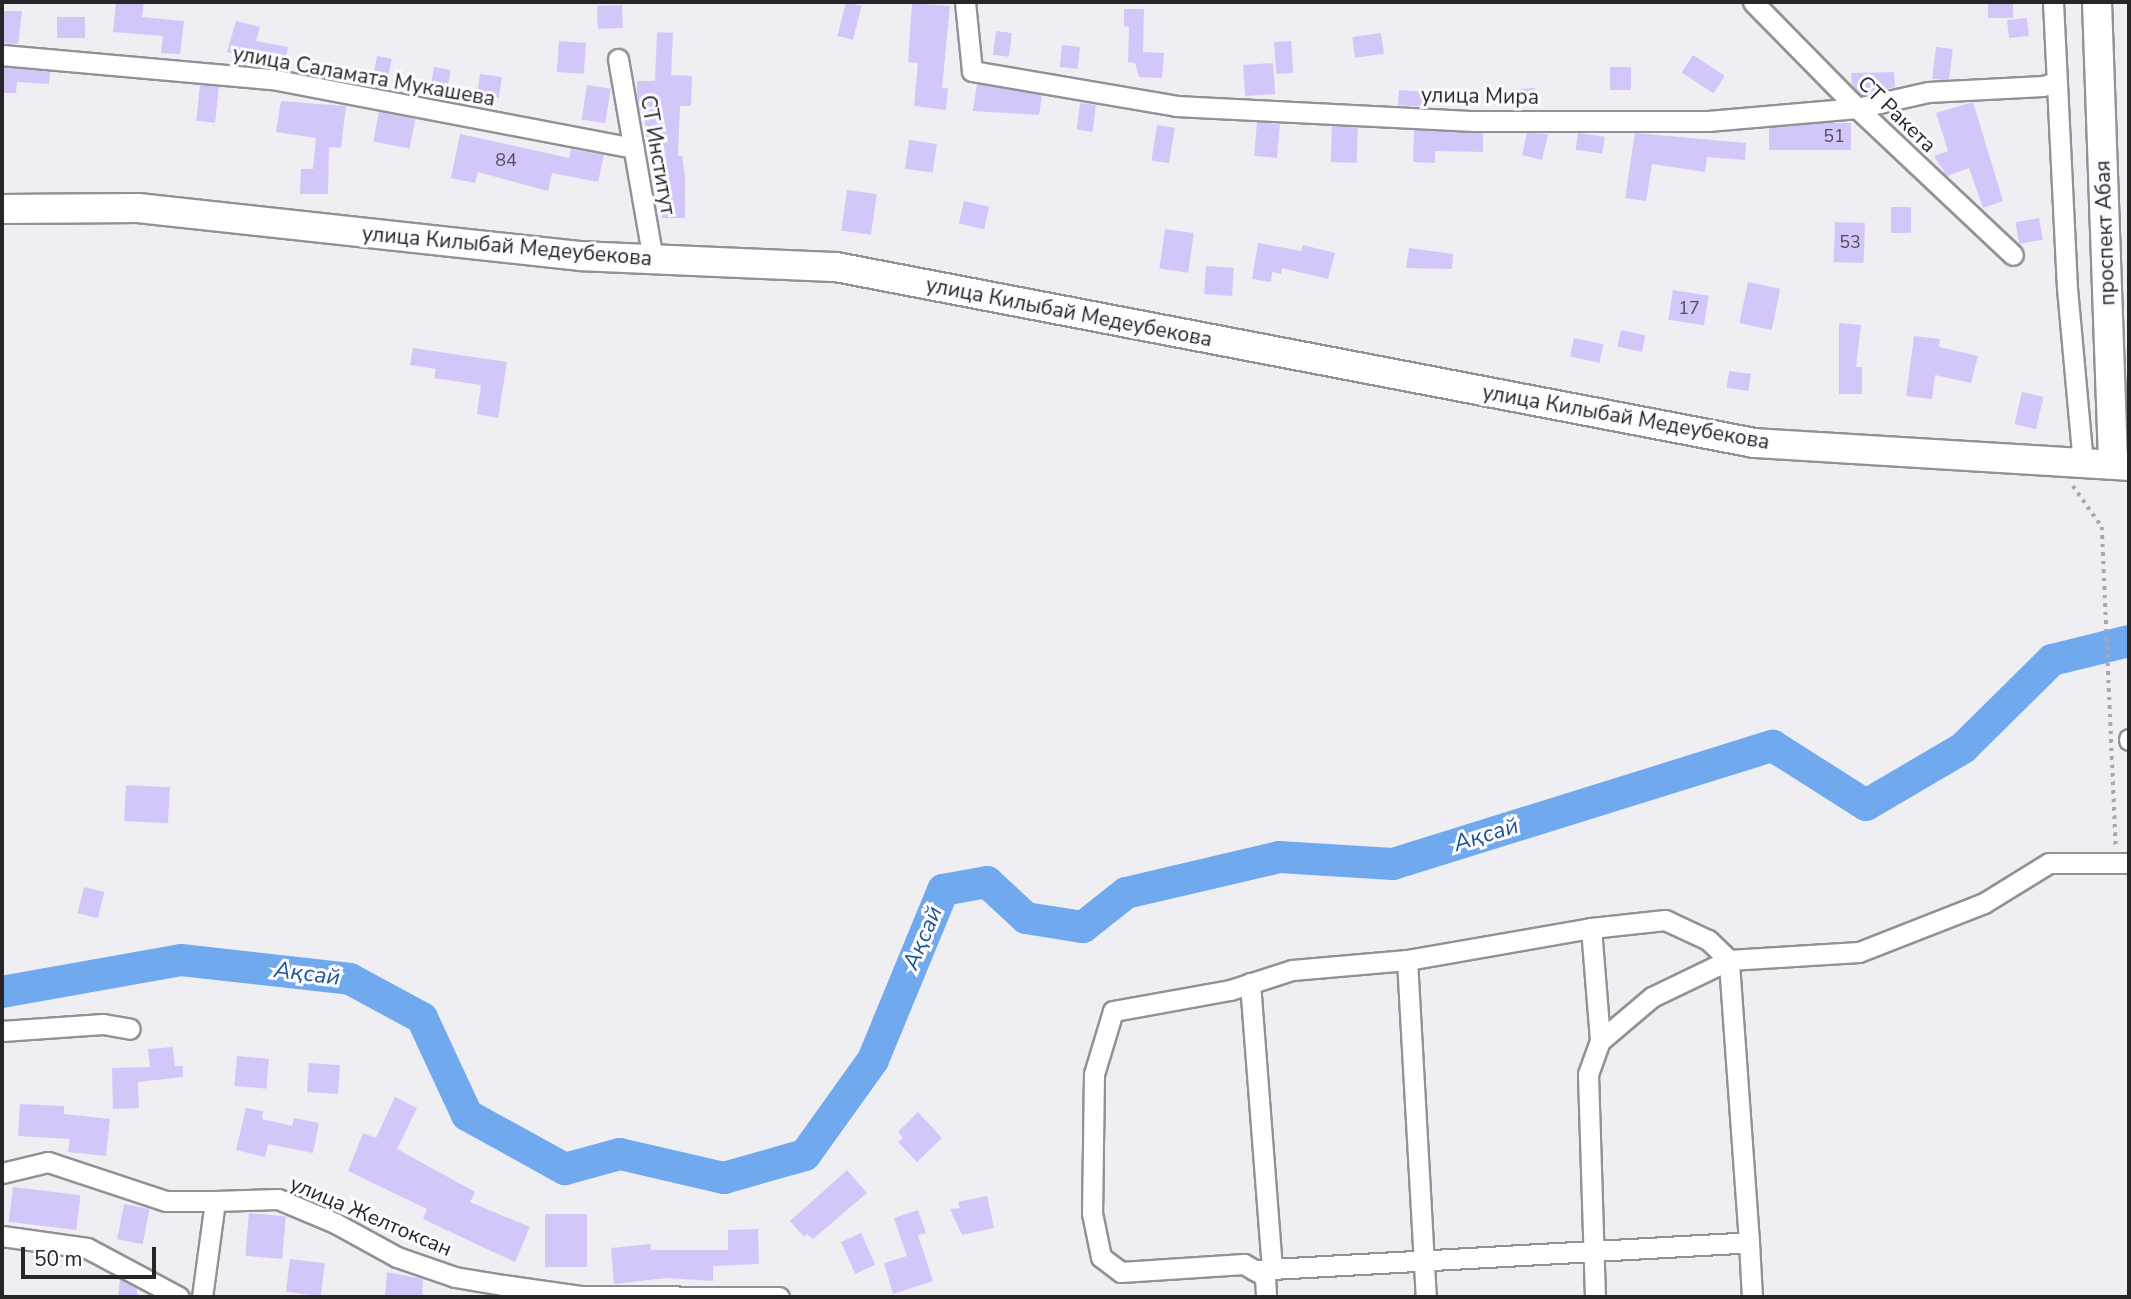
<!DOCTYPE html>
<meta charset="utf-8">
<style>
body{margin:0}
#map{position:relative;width:2131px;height:1299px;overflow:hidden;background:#efeef3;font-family:"Nunito Sans",sans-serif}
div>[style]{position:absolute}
.river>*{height:32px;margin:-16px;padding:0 16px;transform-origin:16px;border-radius:16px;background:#71a9ef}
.building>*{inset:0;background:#d3c7fa;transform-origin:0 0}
.path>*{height:3.5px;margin-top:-1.75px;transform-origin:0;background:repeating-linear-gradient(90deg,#a8a7ab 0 3.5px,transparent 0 8.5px)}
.roads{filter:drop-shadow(2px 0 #929196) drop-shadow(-2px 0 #929196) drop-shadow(0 2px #929196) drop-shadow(0 -2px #929196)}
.minor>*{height:19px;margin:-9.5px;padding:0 9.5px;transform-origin:9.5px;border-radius:9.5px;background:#fff}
.secondary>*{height:28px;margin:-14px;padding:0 14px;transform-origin:14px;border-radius:14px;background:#fff}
span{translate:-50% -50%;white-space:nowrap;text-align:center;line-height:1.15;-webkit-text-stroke:6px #fcfbff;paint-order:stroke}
.number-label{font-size:18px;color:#514e5c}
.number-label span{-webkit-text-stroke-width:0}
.street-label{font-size:21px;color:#262527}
.water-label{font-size:23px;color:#1c5392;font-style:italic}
.frame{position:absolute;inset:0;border:4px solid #262527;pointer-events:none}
.scale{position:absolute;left:21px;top:1247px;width:135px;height:32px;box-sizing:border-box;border:4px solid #262527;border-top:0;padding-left:9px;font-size:21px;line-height:24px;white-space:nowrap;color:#262527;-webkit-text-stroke:5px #fcfbff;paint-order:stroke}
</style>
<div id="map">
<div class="river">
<i style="left:2px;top:992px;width:182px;rotate:-10.1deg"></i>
<i style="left:181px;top:960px;width:170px;rotate:6.4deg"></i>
<i style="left:350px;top:979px;width:82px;rotate:28.4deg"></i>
<i style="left:422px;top:1018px;width:107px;rotate:65.1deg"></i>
<i style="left:467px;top:1115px;width:112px;rotate:28.9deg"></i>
<i style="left:565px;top:1169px;width:57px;rotate:-15.3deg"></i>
<i style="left:620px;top:1154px;width:107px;rotate:13deg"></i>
<i style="left:724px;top:1178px;width:84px;rotate:-15.9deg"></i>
<i style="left:805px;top:1155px;width:117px;rotate:-54.4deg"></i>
<i style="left:873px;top:1060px;width:184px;rotate:-67.6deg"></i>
<i style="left:943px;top:890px;width:45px;rotate:-10.3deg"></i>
<i style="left:987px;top:882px;width:53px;rotate:42.7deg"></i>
<i style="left:1026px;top:918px;width:58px;rotate:9deg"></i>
<i style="left:1083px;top:927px;width:55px;rotate:-38.3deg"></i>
<i style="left:1126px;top:893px;width:157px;rotate:-13.2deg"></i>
<i style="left:1279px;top:857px;width:114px;rotate:3.5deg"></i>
<i style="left:1393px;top:864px;width:398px;rotate:-17.3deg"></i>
<i style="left:1773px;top:746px;width:110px;rotate:32.4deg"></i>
<i style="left:1866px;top:805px;width:113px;rotate:-30.4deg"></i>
<i style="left:1963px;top:748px;width:125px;rotate:-44.7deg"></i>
<i style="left:2052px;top:660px;width:79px;rotate:-13.9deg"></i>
</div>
<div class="building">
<i style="clip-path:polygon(116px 2px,144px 2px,142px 17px,184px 21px,180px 54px,161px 53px,163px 36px,113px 32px)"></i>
<i style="left:846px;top:2px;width:16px;height:35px;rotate:14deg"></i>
<i style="left:1988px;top:2px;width:25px;height:16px"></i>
<i style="clip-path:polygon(912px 3px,950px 6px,942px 88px,948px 88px,946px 110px,914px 106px,918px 63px,908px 62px)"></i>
<i style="left:622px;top:5px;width:23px;height:25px;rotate:88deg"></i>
<i style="clip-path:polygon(1124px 9px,1144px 9px,1143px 52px,1164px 53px,1162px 78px,1139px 77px,1135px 63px,1128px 62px,1129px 27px,1124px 26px)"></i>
<i style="clip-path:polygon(3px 11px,22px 11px,18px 44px,3px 43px)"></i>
<i style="left:57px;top:17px;width:28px;height:21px"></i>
<i style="left:2027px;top:18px;width:18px;height:20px;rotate:84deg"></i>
<i style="clip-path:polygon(236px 21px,260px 27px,256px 41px,288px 47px,283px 69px,227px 52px)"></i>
<i style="left:996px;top:31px;width:16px;height:24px;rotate:7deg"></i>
<i style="clip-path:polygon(657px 32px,673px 33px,671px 75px,692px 76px,691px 106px,680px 106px,678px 156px,682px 156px,685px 176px,685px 218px,662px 218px,662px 186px,654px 187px,643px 110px,639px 110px,637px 94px,637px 81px,655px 81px)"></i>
<i style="left:1381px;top:33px;width:21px;height:29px;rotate:82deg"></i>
<i style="left:559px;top:41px;width:27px;height:31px;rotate:4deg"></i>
<i style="left:1291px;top:41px;width:32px;height:17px;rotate:86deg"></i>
<i style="left:1062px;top:45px;width:18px;height:22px;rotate:6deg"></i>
<i style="left:1936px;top:47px;width:17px;height:32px;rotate:7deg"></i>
<i style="left:1693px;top:55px;width:38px;height:21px;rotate:33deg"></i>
<i style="left:377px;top:56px;width:15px;height:26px;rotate:11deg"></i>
<i style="left:1273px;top:63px;width:31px;height:30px;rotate:86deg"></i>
<i style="clip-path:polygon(2px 67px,50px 72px,49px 84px,17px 82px,16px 93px,2px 93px)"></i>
<i style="left:434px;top:67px;width:17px;height:22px;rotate:10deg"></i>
<i style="left:1610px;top:67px;width:21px;height:23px"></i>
<i style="clip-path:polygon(1894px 72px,1895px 87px,1861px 95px,1852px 85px,1851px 73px)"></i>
<i style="left:480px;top:74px;width:22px;height:21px;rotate:8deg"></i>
<i style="clip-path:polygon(977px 84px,1042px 95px,1039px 115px,973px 111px)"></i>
<i style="left:200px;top:85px;width:19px;height:36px;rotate:6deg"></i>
<i style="left:587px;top:85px;width:24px;height:35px;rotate:9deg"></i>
<i style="left:1535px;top:88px;width:16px;height:26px;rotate:86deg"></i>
<i style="left:1399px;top:90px;width:29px;height:15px;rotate:4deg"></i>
<i style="clip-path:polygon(281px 101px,346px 106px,341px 148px,329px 147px,328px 194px,300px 194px,301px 169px,313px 169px,316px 138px,276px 132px)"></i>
<i style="clip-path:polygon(1973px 102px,2003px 201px,1983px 208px,1969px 168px,1947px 176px,1934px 156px,1948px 151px,1936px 113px)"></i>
<i style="left:1080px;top:103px;width:16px;height:27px;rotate:7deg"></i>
<i style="left:379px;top:112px;width:37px;height:30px;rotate:11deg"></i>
<i style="left:1257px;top:122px;width:23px;height:34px;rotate:5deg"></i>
<i style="left:1851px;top:123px;width:27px;height:82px;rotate:90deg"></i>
<i style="left:1157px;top:125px;width:18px;height:36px;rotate:9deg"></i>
<i style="left:1332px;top:126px;width:26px;height:36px;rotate:2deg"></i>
<i style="clip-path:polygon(1414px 130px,1483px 133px,1483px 152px,1435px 151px,1435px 163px,1413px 162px)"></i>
<i style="clip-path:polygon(1527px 133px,1548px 134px,1542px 160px,1522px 155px)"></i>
<i style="left:1578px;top:133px;width:27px;height:17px;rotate:8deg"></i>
<i style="clip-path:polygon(1635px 133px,1746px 143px,1745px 160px,1707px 157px,1705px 172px,1652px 164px,1646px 201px,1625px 198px)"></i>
<i style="clip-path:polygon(460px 134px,569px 158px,571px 149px,604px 155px,598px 182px,552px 173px,548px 191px,478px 172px,475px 183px,451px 178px)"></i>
<i style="left:909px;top:140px;width:28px;height:29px;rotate:8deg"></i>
<i style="left:847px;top:190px;width:30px;height:41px;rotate:8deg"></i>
<i style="left:964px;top:201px;width:26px;height:23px;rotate:13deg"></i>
<i style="left:1891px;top:207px;width:20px;height:26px"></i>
<i style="left:2039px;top:218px;width:22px;height:24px;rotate:80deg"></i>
<i style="left:1835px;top:222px;width:30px;height:40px;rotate:2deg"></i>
<i style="left:1165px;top:229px;width:29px;height:40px;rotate:8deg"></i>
<i style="clip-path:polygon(1258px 243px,1301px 251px,1303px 245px,1335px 253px,1328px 279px,1282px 268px,1281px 274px,1272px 272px,1271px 282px,1252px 279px)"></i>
<i style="clip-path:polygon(1409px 248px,1453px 254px,1452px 269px,1406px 268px)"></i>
<i style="left:1206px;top:266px;width:28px;height:28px;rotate:4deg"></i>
<i style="left:1748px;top:282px;width:33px;height:42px;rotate:12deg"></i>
<i style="left:1673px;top:290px;width:36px;height:30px;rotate:9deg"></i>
<i style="clip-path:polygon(1839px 323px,1861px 325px,1856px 367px,1862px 367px,1862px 394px,1839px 394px)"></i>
<i style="left:1621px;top:330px;width:25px;height:17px;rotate:12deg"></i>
<i style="clip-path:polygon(1914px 336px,1940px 339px,1939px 347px,1978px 356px,1971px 383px,1935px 375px,1932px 399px,1906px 396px)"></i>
<i style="left:1574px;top:338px;width:30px;height:19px;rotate:12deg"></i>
<i style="clip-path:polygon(413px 348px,507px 362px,498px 418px,477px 414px,481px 385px,434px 378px,436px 369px,410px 365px)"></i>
<i style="left:1729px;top:371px;width:22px;height:17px;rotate:8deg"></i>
<i style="left:2022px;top:392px;width:22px;height:33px;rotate:13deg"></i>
<i style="left:126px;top:785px;width:44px;height:36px;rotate:3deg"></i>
<i style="left:84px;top:887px;width:21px;height:27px;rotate:14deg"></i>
<i style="clip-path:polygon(173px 1047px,175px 1066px,183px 1066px,183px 1077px,138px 1082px,139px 1108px,113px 1109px,112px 1068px,150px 1067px,148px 1049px)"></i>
<i style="left:237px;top:1056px;width:32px;height:30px;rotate:5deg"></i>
<i style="left:309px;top:1063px;width:31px;height:29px;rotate:4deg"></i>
<i style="clip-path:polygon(395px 1097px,417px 1108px,397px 1149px,475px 1192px,470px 1202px,530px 1227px,515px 1262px,423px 1219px,427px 1209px,348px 1171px,363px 1133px,376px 1138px)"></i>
<i style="clip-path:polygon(20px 1104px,64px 1106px,64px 1114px,110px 1119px,106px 1156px,68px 1152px,70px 1139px,18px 1136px)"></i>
<i style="clip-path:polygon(246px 1108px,263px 1111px,262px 1119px,292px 1126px,294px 1118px,319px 1123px,313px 1153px,268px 1144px,265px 1157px,236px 1150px)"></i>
<i style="clip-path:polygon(918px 1112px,942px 1138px,917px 1162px,898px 1142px,903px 1138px,898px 1132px)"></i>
<i style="clip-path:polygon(847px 1170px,867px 1193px,813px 1239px,807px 1234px,804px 1237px,790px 1221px)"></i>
<i style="left:13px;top:1187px;width:68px;height:35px;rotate:7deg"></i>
<i style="clip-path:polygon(987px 1196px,994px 1228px,962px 1235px,950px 1209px,960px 1208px,958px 1202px)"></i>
<i style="left:124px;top:1204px;width:26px;height:36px;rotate:11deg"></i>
<i style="clip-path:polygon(918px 1210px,926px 1233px,918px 1235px,933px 1281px,893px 1294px,884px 1263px,907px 1256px,894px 1218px)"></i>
<i style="left:249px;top:1213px;width:37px;height:43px;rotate:5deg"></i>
<i style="left:545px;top:1214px;width:42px;height:53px"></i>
<i style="clip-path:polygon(758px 1229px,759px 1264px,713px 1266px,713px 1281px,667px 1278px,614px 1284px,611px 1248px,650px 1244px,651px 1250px,728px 1250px,728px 1230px)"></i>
<i style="left:861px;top:1233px;width:35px;height:22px;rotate:66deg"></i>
<i style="left:290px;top:1259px;width:35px;height:33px;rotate:7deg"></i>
<i style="clip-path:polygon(387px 1272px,423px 1279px,422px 1297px,385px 1297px)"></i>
<i style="clip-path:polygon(120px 1279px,137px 1289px,137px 1297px,118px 1297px)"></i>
</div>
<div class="path">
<i style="left:2073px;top:486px;width:50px;rotate:54.7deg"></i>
<i style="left:2102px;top:527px;width:320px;rotate:87.5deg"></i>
</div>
<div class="roads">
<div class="minor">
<i style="left:965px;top:2px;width:69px;rotate:84.2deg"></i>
<i style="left:972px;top:71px;width:207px;rotate:9.7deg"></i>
<i style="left:1176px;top:106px;width:299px;rotate:2.9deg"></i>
<i style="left:1475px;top:121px;width:233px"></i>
<i style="left:1708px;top:121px;width:150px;rotate:-5deg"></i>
<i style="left:1857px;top:108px;width:73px;rotate:-12.7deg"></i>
<i style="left:1928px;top:92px;width:115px;rotate:-3deg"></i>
<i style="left:2043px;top:86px;width:14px;rotate:-17deg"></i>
<i style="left:1753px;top:2px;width:148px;rotate:45.5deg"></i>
<i style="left:1857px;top:108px;width:214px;rotate:43.3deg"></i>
<i style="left:2053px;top:2px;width:286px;rotate:87.2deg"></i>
<i style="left:2067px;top:288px;width:176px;rotate:84.8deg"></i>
<i style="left:2px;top:55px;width:271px;rotate:5.1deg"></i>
<i style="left:272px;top:79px;width:368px;rotate:10.8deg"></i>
<i style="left:618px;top:59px;width:203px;rotate:80.1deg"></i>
<i style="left:2129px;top:739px;width:1px;rotate:90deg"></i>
<i style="left:1591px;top:928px;width:113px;rotate:85.4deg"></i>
<i style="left:1407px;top:960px;width:338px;rotate:86.8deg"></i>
<i style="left:1250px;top:983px;width:284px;rotate:85.6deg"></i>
<i style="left:2px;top:1031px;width:101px;rotate:-4deg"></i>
<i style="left:103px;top:1024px;width:27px;rotate:10deg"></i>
<i style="left:2px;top:1173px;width:47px;rotate:-13.4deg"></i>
<i style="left:48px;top:1162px;width:124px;rotate:18.3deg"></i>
<i style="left:166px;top:1201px;width:49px"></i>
<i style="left:215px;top:1201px;width:97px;rotate:97.7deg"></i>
<i style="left:215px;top:1201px;width:63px;rotate:-1.8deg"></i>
<i style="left:278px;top:1199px;width:62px;rotate:22.8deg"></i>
<i style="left:335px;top:1223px;width:71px;rotate:28.7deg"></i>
<i style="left:397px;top:1257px;width:61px;rotate:19deg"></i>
<i style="left:455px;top:1277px;width:49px;rotate:9.5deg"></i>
<i style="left:503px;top:1285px;width:78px;rotate:8.1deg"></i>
<i style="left:580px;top:1296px;width:199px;rotate:0.3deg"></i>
<i style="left:2px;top:1236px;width:86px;rotate:8deg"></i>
<i style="left:87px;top:1248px;width:104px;rotate:28deg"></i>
<i style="left:1749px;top:1242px;width:55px;rotate:86.9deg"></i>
<i style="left:1254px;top:1270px;width:496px;rotate:-3.2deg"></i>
<i style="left:1749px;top:1242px;width:283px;rotate:-94.1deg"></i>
<i style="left:1729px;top:960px;width:29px;rotate:-136deg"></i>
<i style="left:1708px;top:940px;width:47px;rotate:-155.1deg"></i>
<i style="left:1665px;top:920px;width:74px;rotate:173.8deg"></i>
<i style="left:1591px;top:928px;width:187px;rotate:170.1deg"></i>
<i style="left:1407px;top:960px;width:115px;rotate:175deg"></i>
<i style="left:1292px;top:970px;width:65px;rotate:162.1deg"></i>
<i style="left:1230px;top:990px;width:119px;rotate:169.8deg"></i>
<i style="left:1113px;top:1011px;width:66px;rotate:106.8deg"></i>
<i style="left:1094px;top:1074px;width:139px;rotate:90.8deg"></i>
<i style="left:1092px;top:1213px;width:45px;rotate:78.4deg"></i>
<i style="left:1101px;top:1257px;width:25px;rotate:37deg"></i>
<i style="left:1121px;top:1272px;width:123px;rotate:-3.7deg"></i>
<i style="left:1244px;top:1264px;width:24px;rotate:30deg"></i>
<i style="left:1265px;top:1276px;width:21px;rotate:87deg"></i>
<i style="left:1595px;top:1297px;width:223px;rotate:-91.8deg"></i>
<i style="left:1588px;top:1074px;width:35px;rotate:-70deg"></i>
<i style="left:1600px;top:1041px;width:68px;rotate:-40.2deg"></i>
<i style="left:1652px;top:997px;width:85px;rotate:-25.7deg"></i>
<i style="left:1729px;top:960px;width:130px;rotate:-3.5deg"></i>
<i style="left:1859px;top:952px;width:134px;rotate:-21.4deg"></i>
<i style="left:1984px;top:903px;width:76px;rotate:-31.6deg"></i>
<i style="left:2049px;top:863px;width:80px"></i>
</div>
<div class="secondary">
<i style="left:2097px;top:2px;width:462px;rotate:88deg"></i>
<i style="left:2px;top:209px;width:136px;rotate:-0.4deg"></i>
<i style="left:138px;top:208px;width:446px;rotate:6.2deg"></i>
<i style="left:581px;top:256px;width:255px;rotate:2.5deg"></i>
<i style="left:836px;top:267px;width:935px;rotate:10.85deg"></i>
<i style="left:1754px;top:443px;width:376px;rotate:3.5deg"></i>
</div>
</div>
<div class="number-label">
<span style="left:1834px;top:136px">51</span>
<span style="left:506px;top:160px">84</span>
<span style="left:1850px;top:242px">53</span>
<span style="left:1689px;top:308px">17</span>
</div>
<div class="street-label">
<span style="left:364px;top:76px;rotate:10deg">улица Саламата Мукашева</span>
<span style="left:1480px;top:96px;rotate:1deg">улица Мира</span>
<span style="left:1897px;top:114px;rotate:44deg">СТ Ракета</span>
<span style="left:658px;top:155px;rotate:80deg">СТ Институт</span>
<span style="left:2105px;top:233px;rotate:-92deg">проспект Абая</span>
<span style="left:507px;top:246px;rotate:5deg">улица Килыбай Медеубекова</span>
<span style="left:1069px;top:312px;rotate:11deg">улица Килыбай Медеубекова</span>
<span style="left:1626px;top:417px;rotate:10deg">улица Килыбай Медеубекова</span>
<span style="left:371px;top:1216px;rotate:23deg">улица Желтоксан</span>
</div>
<div class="water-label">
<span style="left:1486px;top:835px;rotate:-17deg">Ақсай</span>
<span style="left:923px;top:938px;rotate:-67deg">Ақсай</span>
<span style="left:307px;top:974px;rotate:7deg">Ақсай</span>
</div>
<div class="frame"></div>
<div class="scale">50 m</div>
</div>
